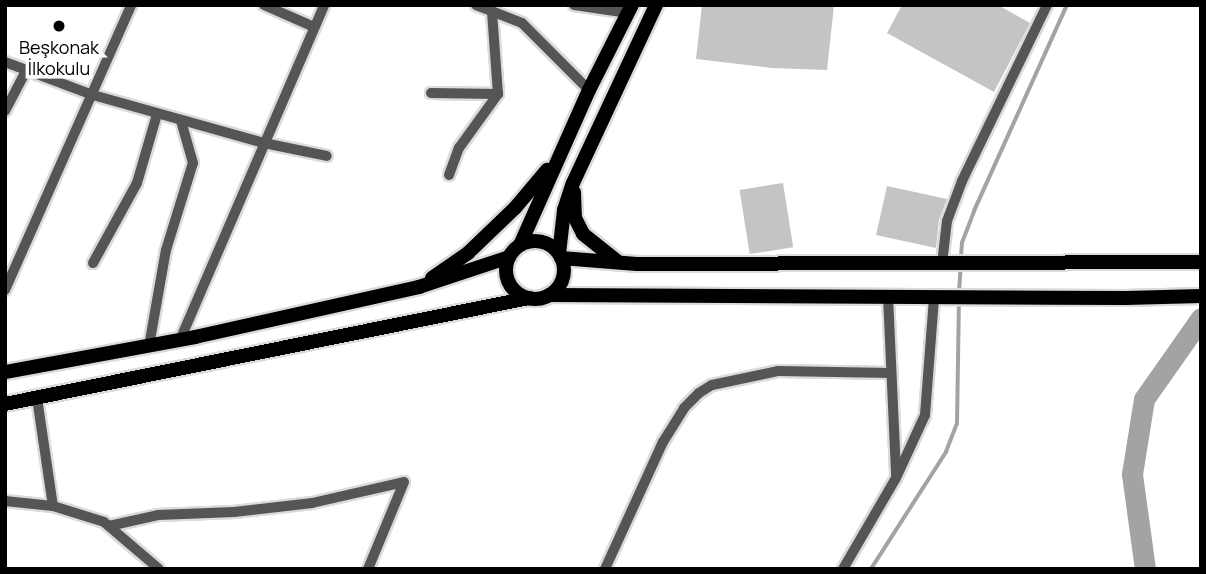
<!DOCTYPE html>
<meta charset="utf-8">
<style>
body{margin:0}
#map{position:relative;width:1206px;height:574px;overflow:hidden;background:#fff;font-family:Manrope,sans-serif}
div>[style]{position:absolute}
.stream>*{height:3.5px;margin:-1.75px;padding:0 1.75px;transform-origin:1.75px;border-radius:1.75px;background:#a3a3a3}
.river>*{height:21px;margin:-10.5px;padding:0 10.5px;transform-origin:10.5px;border-radius:10.5px;background:#a3a3a3}
.building>*{inset:0;background:#c4c4c4;transform-origin:0 0}
.roads{filter:drop-shadow(2px 0 #dbdbdb) drop-shadow(-2px 0 #dbdbdb) drop-shadow(0 2px #dbdbdb) drop-shadow(0 -2px #dbdbdb)}
.minor>*{height:10px;margin:-5px;padding:0 5px;transform-origin:5px;border-radius:5px;background:#555}
.major>*{height:14px;margin:-7px;padding:0 7px;transform-origin:7px;border-radius:7px;background:#000}
.major>.ring{margin:-7px;padding:0;box-sizing:content-box;background:none;border:14px solid #000;border-radius:50%}
.dots>*{width:19px;height:19px;translate:-50% -50%;box-sizing:border-box;border:4px solid #fff;border-radius:50%}
span{translate:-50% -50%;white-space:nowrap;text-align:center;line-height:1.15;-webkit-text-stroke:7px #fff;paint-order:stroke}
.poi-label{font-size:18px;color:#000}
.frame{position:absolute;inset:0;border:7px solid #000;pointer-events:none}
</style>
<div id="map">
<div class="stream">
<i style="left:961px;top:257px;width:14px;rotate:-86deg"></i>
<i style="left:962px;top:243px;width:34px;rotate:-69deg"></i>
<i style="left:974px;top:211px;width:226px;rotate:-65.7deg"></i>
<i style="left:959px;top:292px;width:27px;rotate:-86deg"></i>
<i style="left:871px;top:569px;width:139px;rotate:-57.3deg"></i>
<i style="left:946px;top:452px;width:30px;rotate:-69deg"></i>
<i style="left:957px;top:424px;width:124px;rotate:-89.1deg"></i>
</div>
<div class="river">
<i style="left:1145px;top:569px;width:96px;rotate:-97.8deg"></i>
<i style="left:1132px;top:474px;width:76px;rotate:-80.9deg"></i>
<i style="left:1144px;top:399px;width:99px;rotate:-54.9deg"></i>
</div>
<div class="building">
<i style="clip-path:polygon(702px 5px,834px 5px,827px 70px,772px 68px,696px 59px)"></i>
<i style="clip-path:polygon(902px 5px,998px 5px,1030px 23px,994px 92px,887px 33px)"></i>
<i style="left:783px;top:183px;width:65px;height:44px;rotate:81deg"></i>
<i style="clip-path:polygon(887px 186px,947px 199px,939px 220px,936px 248px,876px 235px)"></i>
</div>
<div class="roads">
<div class="minor">
<i style="left:264px;top:5px;width:55px;rotate:23.7deg"></i>
<i style="left:476px;top:5px;width:49px;rotate:21.4deg"></i>
<i style="left:522px;top:23px;width:95px;rotate:45deg"></i>
<i style="left:574px;top:5px;width:55px;rotate:8.4deg"></i>
<i style="left:5px;top:62px;width:94px;rotate:20.6deg"></i>
<i style="left:93px;top:95px;width:178px;rotate:15.7deg"></i>
<i style="left:264px;top:143px;width:64px;rotate:11.7deg"></i>
<i style="left:431px;top:93px;width:67px;rotate:0.9deg"></i>
<i style="left:5px;top:111px;width:47px;rotate:-62.4deg"></i>
<i style="left:449px;top:175px;width:29px;rotate:-70deg"></i>
<i style="left:459px;top:148px;width:67px;rotate:-54.2deg"></i>
<i style="left:498px;top:94px;width:82px;rotate:-94.2deg"></i>
<i style="left:93px;top:263px;width:91px;rotate:-61.2deg"></i>
<i style="left:137px;top:183px;width:72px;rotate:-73.8deg"></i>
<i style="left:942px;top:264px;width:43px;rotate:-83.4deg"></i>
<i style="left:947px;top:221px;width:43px;rotate:-69.4deg"></i>
<i style="left:962px;top:181px;width:195px;rotate:-64.2deg"></i>
<i style="left:5px;top:290px;width:312px;rotate:-66.1deg"></i>
<i style="left:888px;top:296px;width:179px;rotate:87.4deg"></i>
<i style="left:180px;top:340px;width:365px;rotate:-66.7deg"></i>
<i style="left:149px;top:346px;width:97px;rotate:-80deg"></i>
<i style="left:166px;top:250px;width:91px;rotate:-72.8deg"></i>
<i style="left:193px;top:163px;width:44px;rotate:-105.9deg"></i>
<i style="left:37px;top:398px;width:109px;rotate:81.6deg"></i>
<i style="left:5px;top:501px;width:48px;rotate:5.9deg"></i>
<i style="left:53px;top:506px;width:53px;rotate:17.4deg"></i>
<i style="left:104px;top:522px;width:72px;rotate:40.5deg"></i>
<i style="left:109px;top:526px;width:50px;rotate:-12.7deg"></i>
<i style="left:158px;top:515px;width:76px;rotate:-2.3deg"></i>
<i style="left:234px;top:512px;width:79px;rotate:-6.6deg"></i>
<i style="left:312px;top:503px;width:94px;rotate:-12.9deg"></i>
<i style="left:368px;top:569px;width:94px;rotate:-67.5deg"></i>
<i style="left:605px;top:569px;width:140px;rotate:-65.5deg"></i>
<i style="left:663px;top:442px;width:40px;rotate:-58deg"></i>
<i style="left:684px;top:408px;width:21px;rotate:-45deg"></i>
<i style="left:699px;top:393px;width:15px;rotate:-32deg"></i>
<i style="left:712px;top:385px;width:67px;rotate:-12deg"></i>
<i style="left:778px;top:371px;width:113px;rotate:1deg"></i>
<i style="left:843px;top:569px;width:105px;rotate:-59.8deg"></i>
<i style="left:896px;top:478px;width:69px;rotate:-65.3deg"></i>
<i style="left:925px;top:415px;width:118px;rotate:-85.6deg"></i>
</div>
<div class="major">
<i style="left:574px;top:192px;width:26px;rotate:88deg"></i>
<i style="left:575px;top:218px;width:18px;rotate:63deg"></i>
<i style="left:583px;top:234px;width:43px;rotate:38.5deg"></i>
<i class="ring" style="left:506px;top:241px;width:44px;height:44px"></i>
<i style="left:520px;top:245px;width:170px;rotate:-66deg"></i>
<i style="left:589px;top:90px;width:95px;rotate:-63.2deg"></i>
<i style="left:559px;top:254px;width:44px;rotate:-83.5deg"></i>
<i style="left:564px;top:210px;width:28px;rotate:-72deg"></i>
<i style="left:573px;top:183px;width:196px;rotate:-65deg"></i>
<i style="left:561px;top:258px;width:76px;rotate:4.5deg"></i>
<i style="left:637px;top:264px;width:564px;rotate:-0.2deg"></i>
<i style="left:432px;top:278px;width:44px;rotate:-34.8deg"></i>
<i style="left:468px;top:253px;width:65px;rotate:-43.8deg"></i>
<i style="left:515px;top:208px;width:50px;rotate:-49.9deg"></i>
<i style="left:549px;top:295px;width:577px;rotate:0.3deg"></i>
<i style="left:1126px;top:298px;width:75px;rotate:-1.5deg"></i>
<i style="left:5px;top:372px;width:193px;rotate:-10.4deg"></i>
<i style="left:195px;top:337px;width:230px;rotate:-12.6deg"></i>
<i style="left:419px;top:287px;width:95px;rotate:-18.4deg"></i>
<i style="left:5px;top:404px;width:535px;rotate:-11.44deg"></i>
</div>
</div>
<div class="dots">
<i style="left:59px;top:26px;background:#000"></i>
</div>
<div class="poi-label">
<span style="left:59px;top:58px">Beşkonak<br>İlkokulu</span>
</div>
<div class="frame"></div>
</div>
